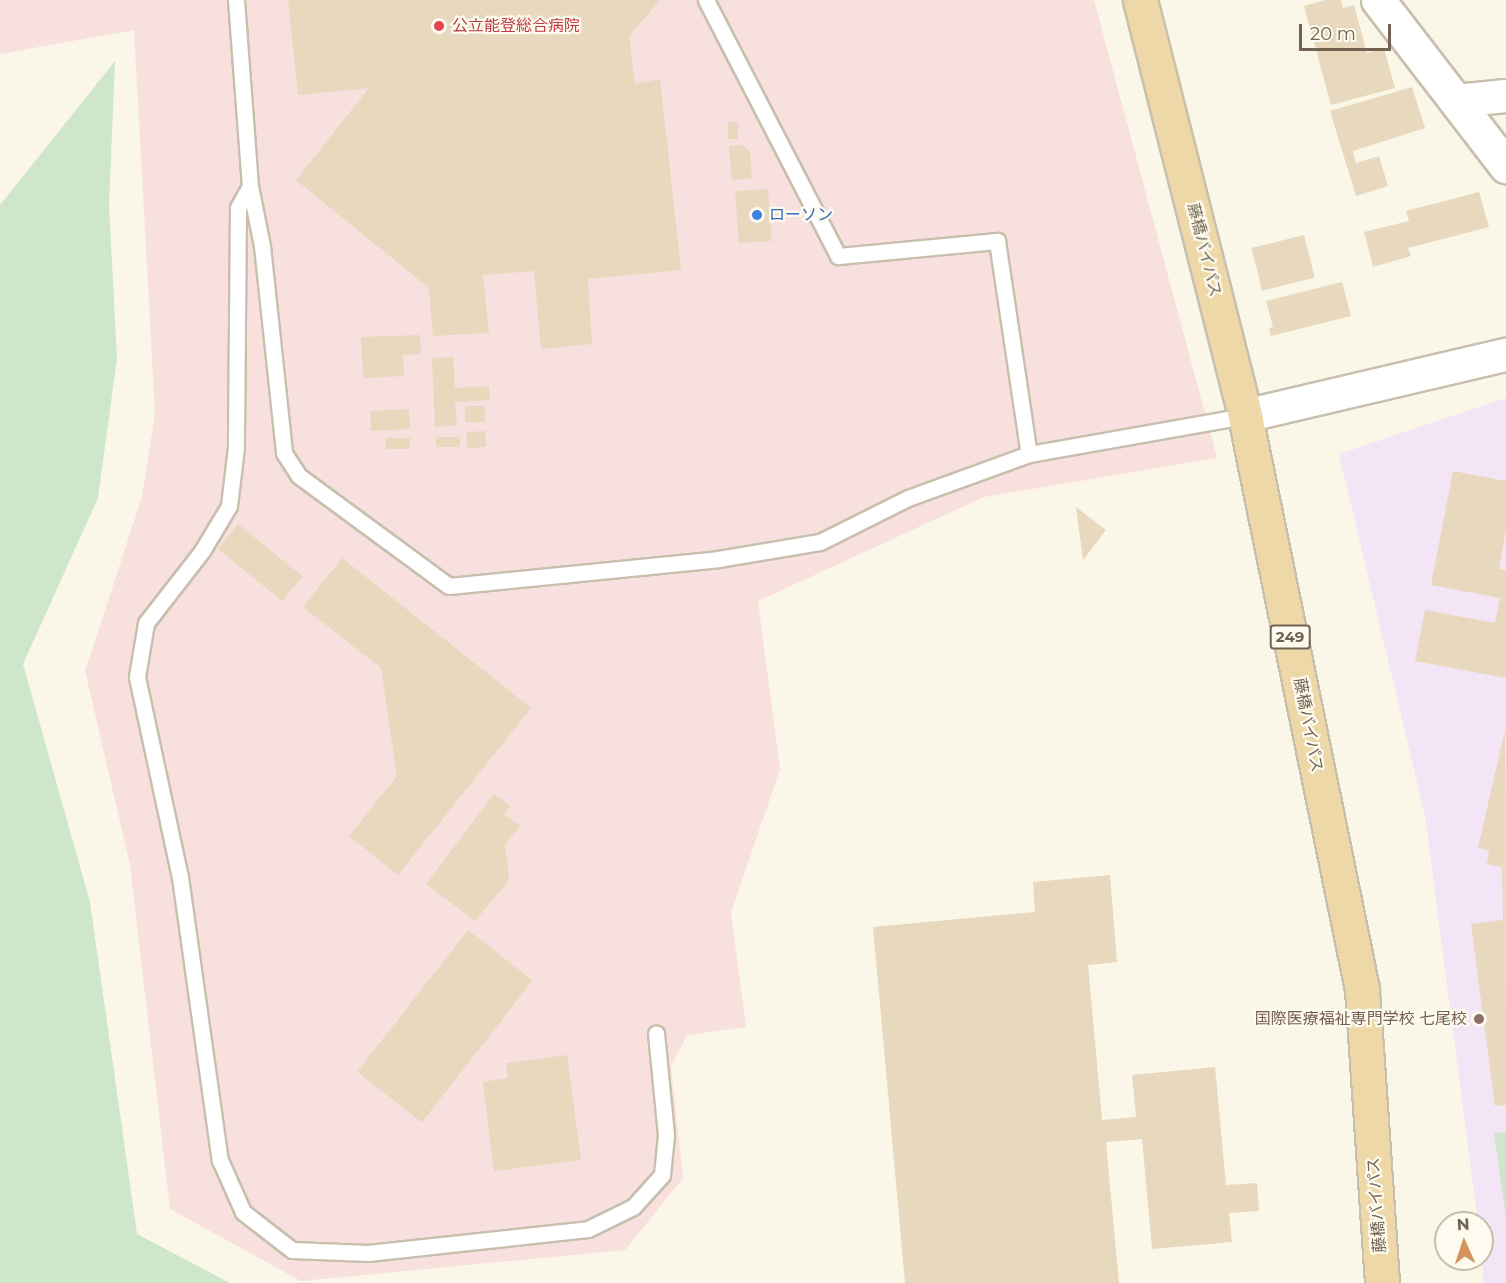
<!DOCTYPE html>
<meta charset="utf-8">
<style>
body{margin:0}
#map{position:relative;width:1506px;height:1283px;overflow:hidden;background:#faf7e9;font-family:Montserrat,"Noto Sans JP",sans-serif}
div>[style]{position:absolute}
.education>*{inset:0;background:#f4e5f6}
.medical>*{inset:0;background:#f7e0dd}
.green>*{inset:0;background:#cee6c9}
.building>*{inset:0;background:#e7d8be;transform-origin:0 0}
.roads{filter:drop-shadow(2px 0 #c8bfad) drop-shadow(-2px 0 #c8bfad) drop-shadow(0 2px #c8bfad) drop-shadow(0 -2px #c8bfad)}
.service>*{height:15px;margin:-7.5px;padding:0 7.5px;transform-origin:7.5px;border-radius:7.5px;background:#fff}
.minor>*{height:32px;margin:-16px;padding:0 16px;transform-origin:16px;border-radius:16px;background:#fff}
.tertiary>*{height:33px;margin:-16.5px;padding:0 16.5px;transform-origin:16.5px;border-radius:16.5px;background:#fff}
.trunk>*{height:33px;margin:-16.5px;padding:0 16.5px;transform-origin:16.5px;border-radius:16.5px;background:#efd8a8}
.dots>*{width:16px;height:16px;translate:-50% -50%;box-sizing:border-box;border:3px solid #fdfbef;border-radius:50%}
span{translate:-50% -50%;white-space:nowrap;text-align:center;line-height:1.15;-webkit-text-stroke:4.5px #fdfbef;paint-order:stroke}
.shield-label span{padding:2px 4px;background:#fdfbef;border:2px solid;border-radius:4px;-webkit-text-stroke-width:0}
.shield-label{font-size:15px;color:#71634f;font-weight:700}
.health-label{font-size:16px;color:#be3a42}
.left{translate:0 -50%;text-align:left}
.shop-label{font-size:16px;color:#366cbe}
.street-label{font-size:16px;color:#71634f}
.education-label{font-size:16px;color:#785e54}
.right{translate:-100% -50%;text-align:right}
.north{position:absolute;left:1434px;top:1211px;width:60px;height:60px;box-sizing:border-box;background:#fdfbef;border:2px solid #c5beaf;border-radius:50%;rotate:357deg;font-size:16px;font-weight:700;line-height:24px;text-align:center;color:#71634f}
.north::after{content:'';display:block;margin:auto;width:21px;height:27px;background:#d5935c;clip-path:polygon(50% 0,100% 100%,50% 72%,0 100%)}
.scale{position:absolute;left:1299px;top:24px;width:92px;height:27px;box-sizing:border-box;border:3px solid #71634f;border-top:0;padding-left:8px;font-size:18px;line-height:21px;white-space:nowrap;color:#71634f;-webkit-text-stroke:4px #fdfbef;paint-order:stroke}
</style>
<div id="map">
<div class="education">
<i style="clip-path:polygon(1506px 398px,1506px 1283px,1483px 1283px,1482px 1223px,1478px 1223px,1425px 816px,1339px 454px)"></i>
</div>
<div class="medical">
<i style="clip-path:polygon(0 0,1094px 0,1217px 458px,984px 497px,758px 601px,780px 769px,731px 913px,746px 1027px,687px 1035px,671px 1066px,683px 1178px,625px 1250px,301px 1281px,170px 1209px,130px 865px,85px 671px,142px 497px,155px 413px,134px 30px,0 54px)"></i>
</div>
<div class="green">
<i style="clip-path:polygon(115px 61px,109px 206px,117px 358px,98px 498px,23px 664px,90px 902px,137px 1234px,230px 1283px,0 1283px,0 205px)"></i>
<i style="clip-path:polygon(1506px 1132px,1506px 1218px,1494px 1133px)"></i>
</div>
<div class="building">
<i style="clip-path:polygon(288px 0,660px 0,629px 36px,635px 84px,660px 79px,681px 270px,588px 279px,592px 344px,541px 349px,534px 271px,483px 275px,489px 333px,433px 336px,429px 288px,296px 180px,369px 88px,298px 95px)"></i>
<i style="clip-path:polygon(1325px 0,1341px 0,1343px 8px,1354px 5px,1367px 53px,1384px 48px,1395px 88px,1331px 105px,1304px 6px)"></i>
<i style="clip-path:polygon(1412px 87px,1425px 128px,1353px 151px,1356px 163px,1379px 156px,1388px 186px,1356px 196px,1330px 111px)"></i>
<i style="left:728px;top:122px;width:10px;height:17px"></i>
<i style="clip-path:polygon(744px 145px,750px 152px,752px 178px,732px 180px,729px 146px)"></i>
<i style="left:768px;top:189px;width:52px;height:33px;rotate:86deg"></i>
<i style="clip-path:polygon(1479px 192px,1489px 227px,1408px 248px,1411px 256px,1373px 267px,1364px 232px,1409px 221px,1406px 211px)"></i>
<i style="left:1304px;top:235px;width:44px;height:54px;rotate:76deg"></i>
<i style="clip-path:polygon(1342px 282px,1351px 316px,1271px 336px,1269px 329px,1273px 327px,1266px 301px)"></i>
<i style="clip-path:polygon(420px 335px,421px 354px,403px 355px,404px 376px,363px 378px,361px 337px)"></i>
<i style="clip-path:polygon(453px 357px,455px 388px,489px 386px,490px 400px,455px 402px,457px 425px,435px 427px,432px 358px)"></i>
<i style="left:485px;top:406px;width:16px;height:20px;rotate:90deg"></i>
<i style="left:409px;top:409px;width:20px;height:39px;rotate:87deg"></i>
<i style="left:485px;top:431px;width:16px;height:19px;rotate:86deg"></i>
<i style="left:436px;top:437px;width:24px;height:10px"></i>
<i style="left:386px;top:438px;width:24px;height:11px"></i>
<i style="clip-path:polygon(1453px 471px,1506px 481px,1506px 529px,1499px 569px,1506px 570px,1506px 678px,1415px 661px,1425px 610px,1495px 623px,1500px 598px,1431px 585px)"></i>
<i style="clip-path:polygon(1076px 507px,1106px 530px,1083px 560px)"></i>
<i style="left:238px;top:524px;width:83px;height:32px;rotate:39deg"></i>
<i style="clip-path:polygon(342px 558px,531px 708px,398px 875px,349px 836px,397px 776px,381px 668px,303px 607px)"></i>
<i style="clip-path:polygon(1505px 730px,1506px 1105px,1495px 1106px,1471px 924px,1503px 920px,1502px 867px,1487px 864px,1489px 850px,1478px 848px)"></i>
<i style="clip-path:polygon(494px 794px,510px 806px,504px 814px,520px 826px,505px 844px,509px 880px,475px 921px,426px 884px)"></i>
<i style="clip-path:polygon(1110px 875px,1117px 962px,1088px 965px,1102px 1120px,1136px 1117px,1132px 1075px,1215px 1067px,1226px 1185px,1257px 1183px,1259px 1211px,1229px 1213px,1232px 1242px,1152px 1249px,1142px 1139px,1106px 1142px,1119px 1283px,905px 1283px,873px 927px,1035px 912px,1033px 882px)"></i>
<i style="left:468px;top:930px;width:82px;height:180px;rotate:38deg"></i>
<i style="clip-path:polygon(567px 1055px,581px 1160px,494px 1171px,483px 1082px,508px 1078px,506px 1063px)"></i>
</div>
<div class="roads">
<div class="service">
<i style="left:236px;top:0;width:187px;rotate:85.7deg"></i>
<i style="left:250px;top:186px;width:61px;rotate:78.7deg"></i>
<i style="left:262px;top:246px;width:208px;rotate:83.9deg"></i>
<i style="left:284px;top:453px;width:27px;rotate:57deg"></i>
<i style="left:299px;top:476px;width:186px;rotate:36.3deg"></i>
<i style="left:449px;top:586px;width:270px;rotate:-5.7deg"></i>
<i style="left:718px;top:559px;width:103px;rotate:-9.5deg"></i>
<i style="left:820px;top:542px;width:98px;rotate:-26.6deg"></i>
<i style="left:908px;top:498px;width:129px;rotate:-20deg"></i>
<i style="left:1029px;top:454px;width:219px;rotate:-10deg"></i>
<i style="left:706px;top:0;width:288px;rotate:62.7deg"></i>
<i style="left:838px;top:256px;width:160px;rotate:-5.4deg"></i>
<i style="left:997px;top:241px;width:215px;rotate:81.5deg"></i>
<i style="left:250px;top:186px;width:25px;rotate:119deg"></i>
<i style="left:238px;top:208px;width:239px;rotate:90.5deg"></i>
<i style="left:236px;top:447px;width:59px;rotate:96.8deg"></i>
<i style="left:229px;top:506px;width:52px;rotate:121deg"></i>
<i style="left:202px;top:551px;width:91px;rotate:127.9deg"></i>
<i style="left:146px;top:623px;width:55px;rotate:99.5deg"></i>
<i style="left:137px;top:677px;width:205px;rotate:77.9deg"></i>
<i style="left:180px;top:877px;width:286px;rotate:82deg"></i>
<i style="left:220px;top:1160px;width:57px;rotate:66.1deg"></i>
<i style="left:243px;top:1212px;width:62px;rotate:37.8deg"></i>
<i style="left:292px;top:1250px;width:76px;rotate:2.3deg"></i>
<i style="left:368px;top:1253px;width:221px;rotate:-6.2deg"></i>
<i style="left:588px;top:1229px;width:50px;rotate:-26.1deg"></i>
<i style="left:633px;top:1207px;width:43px;rotate:-47.8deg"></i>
<i style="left:662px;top:1175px;width:40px;rotate:-84.3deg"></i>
<i style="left:666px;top:1135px;width:102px;rotate:-95.6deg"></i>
</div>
<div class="minor">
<i style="left:1456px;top:101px;width:50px;rotate:-5.7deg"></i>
<i style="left:1245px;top:416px;width:268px;rotate:-13.2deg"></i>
</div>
<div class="tertiary">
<i style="left:1378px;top:0;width:210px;rotate:52.4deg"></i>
</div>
<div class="trunk">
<i style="left:1140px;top:0;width:429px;rotate:75.8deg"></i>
<i style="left:1245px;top:416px;width:585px;rotate:78.46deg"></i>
<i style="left:1362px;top:989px;width:295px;rotate:86.1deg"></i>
</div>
</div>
<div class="dots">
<i style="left:439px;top:26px;background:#e0444e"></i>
<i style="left:757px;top:215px;background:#3f7fe0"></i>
<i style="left:1479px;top:1019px;background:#8d6e63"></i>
</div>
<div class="shield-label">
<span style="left:1290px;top:637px">249</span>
</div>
<div class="health-label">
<span class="left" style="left:452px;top:26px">公立能登総合病院</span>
</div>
<div class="shop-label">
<span class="left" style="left:769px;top:215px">ローソン</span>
</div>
<div class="street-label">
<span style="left:1204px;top:250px;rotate:76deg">藤橋バイパス</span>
<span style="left:1308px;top:725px;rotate:79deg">藤橋バイパス</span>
<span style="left:1377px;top:1205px;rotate:-94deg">藤橋バイパス</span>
</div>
<div class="education-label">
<span class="right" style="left:1467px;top:1019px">国際医療福祉専門学校 七尾校</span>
</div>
<div class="north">N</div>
<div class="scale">20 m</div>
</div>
